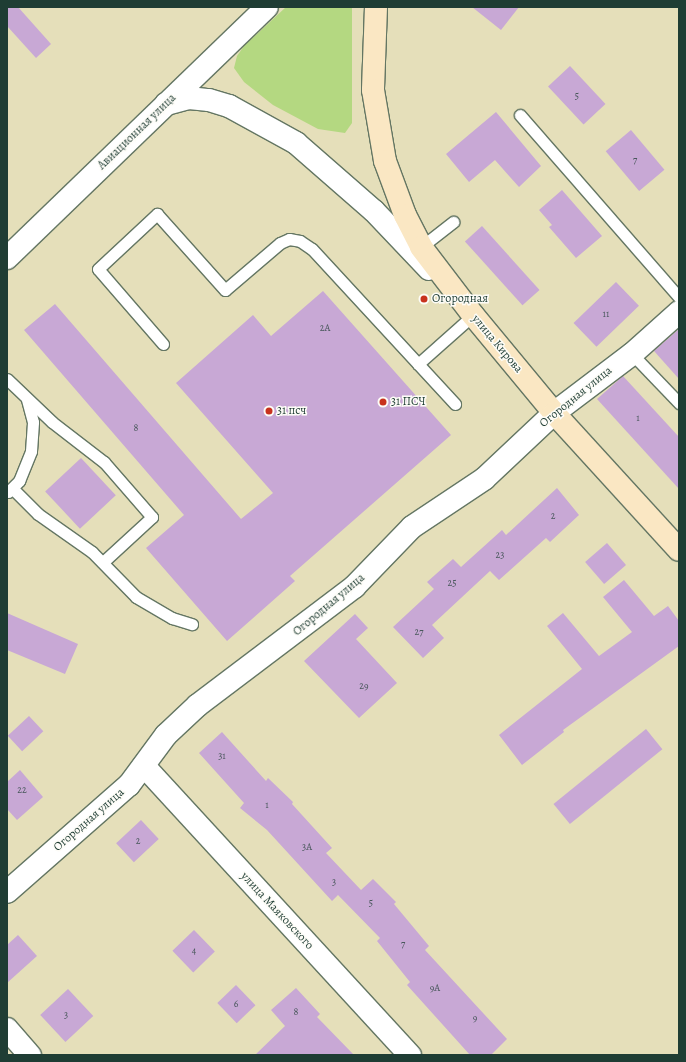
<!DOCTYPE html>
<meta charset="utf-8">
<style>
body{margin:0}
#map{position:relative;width:686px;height:1062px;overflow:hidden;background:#e5dfba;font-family:Alegreya,serif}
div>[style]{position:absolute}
.green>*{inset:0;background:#b4d881}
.building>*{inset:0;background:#c8a8d5;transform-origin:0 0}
.roads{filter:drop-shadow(1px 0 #647663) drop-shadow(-1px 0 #647663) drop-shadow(0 1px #647663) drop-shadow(0 -1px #647663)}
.service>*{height:11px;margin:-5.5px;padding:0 5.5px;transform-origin:5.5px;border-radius:5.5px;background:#fff}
.minor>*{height:22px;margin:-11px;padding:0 11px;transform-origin:11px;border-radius:11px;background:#fff}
.secondary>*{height:22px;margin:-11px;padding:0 11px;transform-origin:11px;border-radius:11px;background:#fae7c3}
.dots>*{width:11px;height:11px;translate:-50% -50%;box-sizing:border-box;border:2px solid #fdfcf7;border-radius:50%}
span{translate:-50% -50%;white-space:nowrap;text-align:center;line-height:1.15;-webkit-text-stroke:3px #fdfcf7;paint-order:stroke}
.number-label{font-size:10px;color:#49585c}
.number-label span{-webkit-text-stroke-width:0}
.street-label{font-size:12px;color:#1f3d34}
.poi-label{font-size:12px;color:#1f3d34}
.left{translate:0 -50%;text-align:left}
.frame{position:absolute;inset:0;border:8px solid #1f3d34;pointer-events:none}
</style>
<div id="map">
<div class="green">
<i style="clip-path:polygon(286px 7px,352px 7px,352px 123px,345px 133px,318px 129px,273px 105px,244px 82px,234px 68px,237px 56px,244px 46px)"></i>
</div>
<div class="building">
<i style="clip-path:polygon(7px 7px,18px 7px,51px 44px,36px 58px,7px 26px)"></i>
<i style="clip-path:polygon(472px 7px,519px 7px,501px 30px)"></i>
<i style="left:570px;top:66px;width:52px;height:30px;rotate:47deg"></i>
<i style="clip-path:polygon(496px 112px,541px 166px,519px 187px,495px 160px,469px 182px,446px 154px)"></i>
<i style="left:631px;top:130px;width:52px;height:33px;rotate:50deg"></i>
<i style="clip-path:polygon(562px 190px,602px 236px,576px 258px,549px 227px,552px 225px,539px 210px)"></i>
<i style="left:482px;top:226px;width:86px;height:23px;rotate:48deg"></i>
<i style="left:616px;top:282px;width:33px;height:59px;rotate:46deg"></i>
<i style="clip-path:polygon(323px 291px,451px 435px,290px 576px,295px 581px,227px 641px,146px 548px,184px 515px,24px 330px,55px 304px,241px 519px,273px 493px,176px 383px,253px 315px,271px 336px)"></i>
<i style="clip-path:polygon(679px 329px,679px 379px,654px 351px)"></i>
<i style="clip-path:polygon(623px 376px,679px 437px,679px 489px,597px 399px)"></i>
<i style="left:81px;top:458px;width:51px;height:49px;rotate:47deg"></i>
<i style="clip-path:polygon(557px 488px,579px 515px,550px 542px,546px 538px,499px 580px,490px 571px,432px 625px,444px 638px,423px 658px,393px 627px,434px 589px,427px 582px,453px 559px,461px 567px,502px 530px,506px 535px)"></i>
<i style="left:607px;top:543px;width:29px;height:29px;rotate:49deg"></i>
<i style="clip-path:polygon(624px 580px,654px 616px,668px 606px,679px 621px,679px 646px,563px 730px,564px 732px,522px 765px,499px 735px,582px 669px,547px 626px,563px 613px,599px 656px,632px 632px,603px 597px)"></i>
<i style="clip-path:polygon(7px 613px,78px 644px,65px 674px,7px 650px)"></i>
<i style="clip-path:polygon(355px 614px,368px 628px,356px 639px,397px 683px,359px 718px,304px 661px)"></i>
<i style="left:29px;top:716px;width:21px;height:29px;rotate:47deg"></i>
<i style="left:646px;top:729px;width:26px;height:119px;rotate:51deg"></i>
<i style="clip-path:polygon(222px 732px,266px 781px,268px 778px,293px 802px,292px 804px,332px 848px,326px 853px,361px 890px,373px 879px,396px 902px,394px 904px,429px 946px,425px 950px,507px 1039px,491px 1055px,470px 1055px,407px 985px,410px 982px,377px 941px,380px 938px,338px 895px,332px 901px,267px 830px,240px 808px,244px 803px,199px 753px)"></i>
<i style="clip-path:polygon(20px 770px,43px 797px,17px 820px,7px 809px,7px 782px)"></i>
<i style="left:141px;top:820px;width:26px;height:34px;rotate:47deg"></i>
<i style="left:194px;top:930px;width:30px;height:30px;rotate:46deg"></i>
<i style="clip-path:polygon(18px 935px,37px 956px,7px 983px,7px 945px)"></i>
<i style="left:236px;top:985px;width:28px;height:26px;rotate:46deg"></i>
<i style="clip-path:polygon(296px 988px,320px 1014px,317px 1017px,354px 1055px,255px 1055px,285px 1026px,271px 1010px)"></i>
<i style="left:68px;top:989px;width:37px;height:38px;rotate:47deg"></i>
</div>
<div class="roads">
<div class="service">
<i style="left:520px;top:115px;width:242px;rotate:48.9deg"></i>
<i style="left:421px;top:247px;width:41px;rotate:-38deg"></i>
<i style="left:163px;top:344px;width:99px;rotate:-130.9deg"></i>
<i style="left:98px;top:269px;width:81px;rotate:-43deg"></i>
<i style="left:157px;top:214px;width:102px;rotate:48.2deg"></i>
<i style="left:225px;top:290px;width:72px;rotate:-40.5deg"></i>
<i style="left:280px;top:243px;width:10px;rotate:-24deg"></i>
<i style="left:289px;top:239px;width:11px;rotate:10deg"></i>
<i style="left:300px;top:241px;width:14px;rotate:34deg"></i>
<i style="left:312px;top:249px;width:211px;rotate:47.3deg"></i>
<i style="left:632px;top:354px;width:68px;rotate:46.2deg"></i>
<i style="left:418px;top:364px;width:74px;rotate:-41.7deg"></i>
<i style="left:7px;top:379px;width:62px;rotate:43.7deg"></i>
<i style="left:52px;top:422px;width:66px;rotate:37.6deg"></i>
<i style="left:104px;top:462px;width:73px;rotate:48.9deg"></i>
<i style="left:152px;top:517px;width:67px;rotate:137.4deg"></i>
<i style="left:13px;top:489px;width:35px;rotate:45deg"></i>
<i style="left:38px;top:514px;width:66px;rotate:35.1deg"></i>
<i style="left:92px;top:552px;width:63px;rotate:45.6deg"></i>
<i style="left:136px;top:597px;width:42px;rotate:30.3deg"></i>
<i style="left:172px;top:618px;width:21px;rotate:17deg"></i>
<i style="left:8px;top:492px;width:16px;rotate:-45deg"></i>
<i style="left:19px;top:481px;width:32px;rotate:-68deg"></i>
<i style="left:31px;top:451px;width:29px;rotate:-86deg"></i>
<i style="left:33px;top:422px;width:24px;rotate:-105deg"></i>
</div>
<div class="minor">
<i style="left:166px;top:104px;width:24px;rotate:-15deg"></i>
<i style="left:189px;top:98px;width:20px;rotate:6deg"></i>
<i style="left:209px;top:100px;width:21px;rotate:17deg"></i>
<i style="left:229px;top:106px;width:77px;rotate:28.9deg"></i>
<i style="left:296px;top:143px;width:103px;rotate:41.1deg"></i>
<i style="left:374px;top:211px;width:80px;rotate:46.5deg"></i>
<i style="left:7px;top:258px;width:361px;rotate:-44deg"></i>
<i style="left:144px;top:766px;width:393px;rotate:47.4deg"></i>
<i style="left:7px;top:892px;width:162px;rotate:-41.3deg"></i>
<i style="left:129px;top:785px;width:62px;rotate:-53.5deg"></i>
<i style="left:166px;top:735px;width:44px;rotate:-43.2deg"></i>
<i style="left:198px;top:705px;width:196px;rotate:-37.1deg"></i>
<i style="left:354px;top:587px;width:83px;rotate:-46deg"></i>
<i style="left:412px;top:527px;width:87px;rotate:-33.7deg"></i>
<i style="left:484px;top:479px;width:96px;rotate:-43.3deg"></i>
<i style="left:554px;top:413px;width:98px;rotate:-37.1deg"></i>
<i style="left:632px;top:354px;width:63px;rotate:-41.8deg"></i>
<i style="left:7px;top:1029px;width:35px;rotate:49deg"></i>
</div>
<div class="secondary">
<i style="left:376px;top:7px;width:83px;rotate:92.1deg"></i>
<i style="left:373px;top:90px;width:72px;rotate:80.4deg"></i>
<i style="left:385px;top:161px;width:58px;rotate:69.7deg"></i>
<i style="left:405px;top:215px;width:36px;rotate:63deg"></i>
<i style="left:421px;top:247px;width:86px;rotate:52.6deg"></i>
<i style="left:473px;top:315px;width:127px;rotate:50.4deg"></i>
<i style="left:554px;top:413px;width:185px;rotate:47.6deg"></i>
</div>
</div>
<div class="dots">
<i style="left:424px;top:299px;background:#c8321e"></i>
<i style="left:383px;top:402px;background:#c8321e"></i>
<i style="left:269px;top:411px;background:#c8321e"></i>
</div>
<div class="number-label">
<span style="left:577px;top:96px">5</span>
<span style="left:635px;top:160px">7</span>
<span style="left:606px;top:314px">11</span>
<span style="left:325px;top:328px">2А</span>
<span style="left:638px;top:418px">1</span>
<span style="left:136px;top:428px">8</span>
<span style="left:553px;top:516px">2</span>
<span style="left:500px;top:555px">23</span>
<span style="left:452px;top:583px">25</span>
<span style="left:419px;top:632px">27</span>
<span style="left:364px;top:686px">29</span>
<span style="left:222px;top:756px">31</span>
<span style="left:22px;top:790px">22</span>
<span style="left:267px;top:805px">1</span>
<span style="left:138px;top:841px">2</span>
<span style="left:307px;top:847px">3А</span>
<span style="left:334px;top:882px">3</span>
<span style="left:371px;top:903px">5</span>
<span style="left:403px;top:944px">7</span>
<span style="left:194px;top:951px">4</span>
<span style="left:435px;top:988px">9А</span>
<span style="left:236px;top:1004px">6</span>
<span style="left:296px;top:1012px">8</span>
<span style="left:66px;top:1015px">3</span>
<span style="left:475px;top:1018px">9</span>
</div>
<div class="street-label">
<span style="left:137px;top:132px;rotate:-44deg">Авиационная улица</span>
<span style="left:497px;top:344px;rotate:50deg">улица Кирова</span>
<span style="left:576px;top:397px;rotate:-39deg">Огородная улица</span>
<span style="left:329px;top:605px;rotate:-40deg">Огородная улица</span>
<span style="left:89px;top:820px;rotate:-41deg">Огородная улица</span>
<span style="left:277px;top:911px;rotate:47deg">улица Маяковского</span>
</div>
<div class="poi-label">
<span class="left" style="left:432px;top:299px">Огородная</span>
<span class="left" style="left:391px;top:402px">31 ПСЧ</span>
<span class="left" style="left:277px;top:411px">31 псч</span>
</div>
<div class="frame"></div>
</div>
